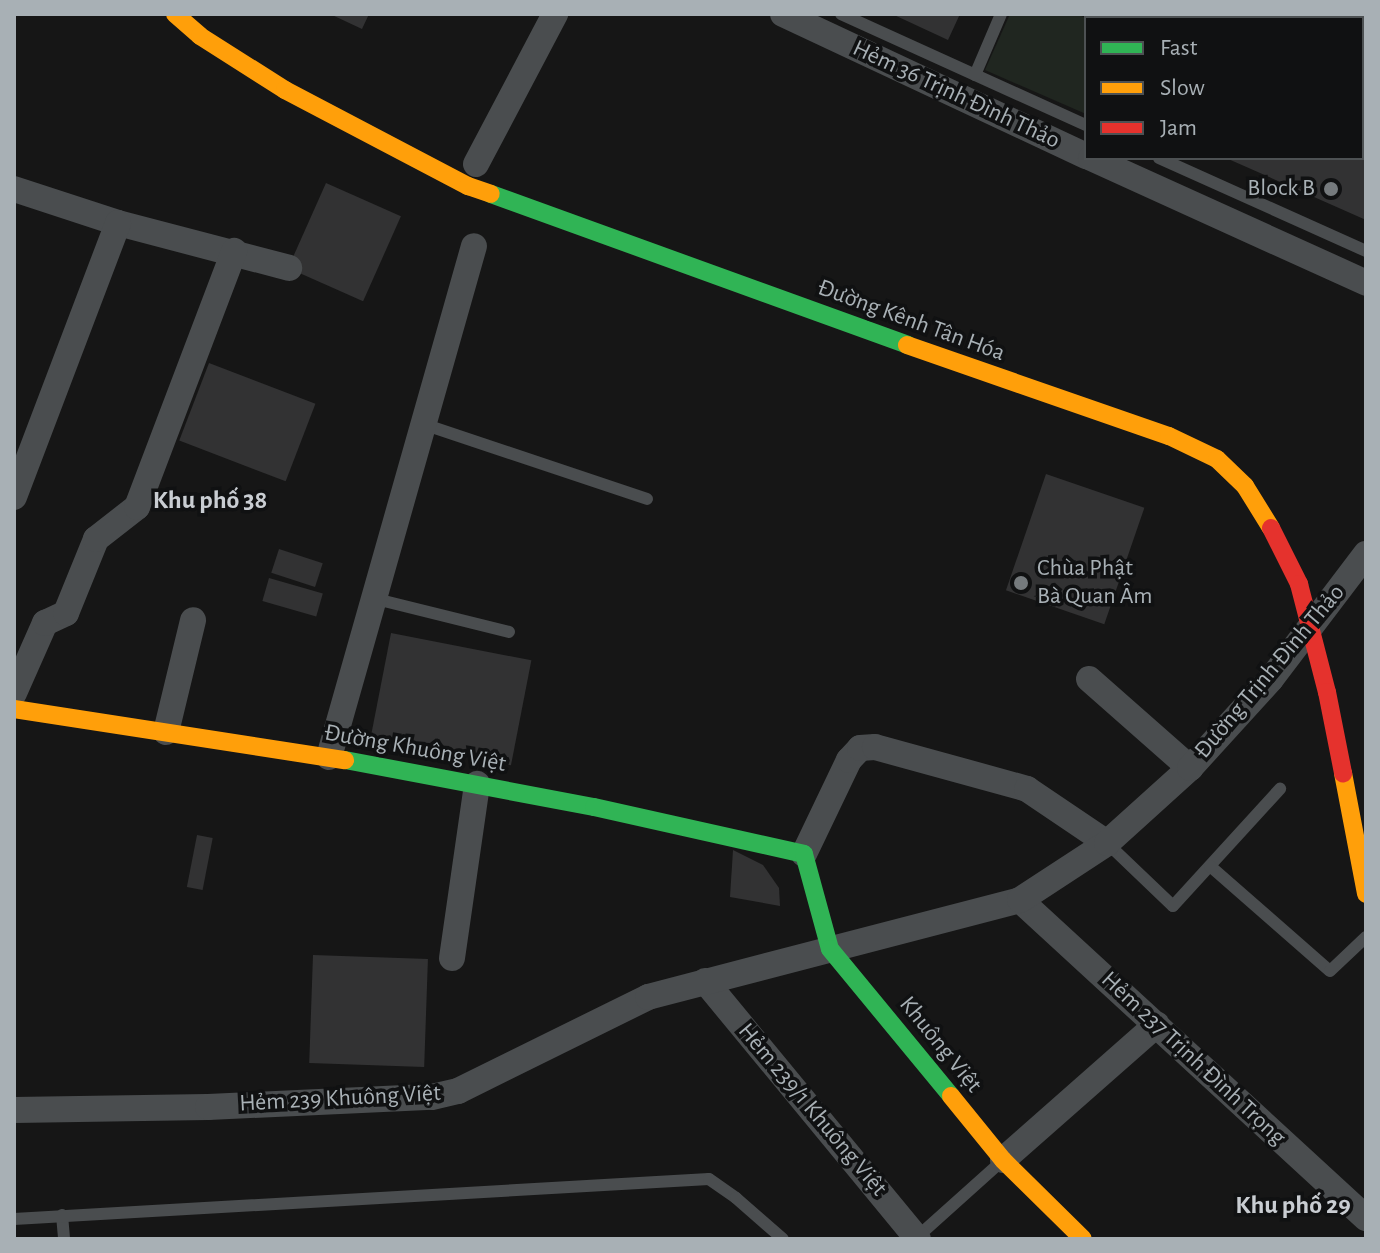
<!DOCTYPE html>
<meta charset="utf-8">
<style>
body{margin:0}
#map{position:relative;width:1380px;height:1253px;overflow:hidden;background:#161616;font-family:"Alegreya Sans",sans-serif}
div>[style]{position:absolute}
.green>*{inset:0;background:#202620}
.building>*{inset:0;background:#323233;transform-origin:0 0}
.lane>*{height:12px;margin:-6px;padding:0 6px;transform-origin:6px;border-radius:6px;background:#4a4d4f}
.street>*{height:26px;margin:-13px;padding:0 13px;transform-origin:13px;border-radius:13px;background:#4a4d4f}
.fast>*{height:18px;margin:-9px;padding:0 9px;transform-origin:9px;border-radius:9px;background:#30b455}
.slow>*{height:18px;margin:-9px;padding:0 9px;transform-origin:9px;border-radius:9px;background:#ff9f0a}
.jam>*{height:18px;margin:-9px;padding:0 9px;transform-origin:9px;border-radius:9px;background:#e5322d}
.dots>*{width:22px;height:22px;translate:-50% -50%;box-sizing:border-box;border:4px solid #101112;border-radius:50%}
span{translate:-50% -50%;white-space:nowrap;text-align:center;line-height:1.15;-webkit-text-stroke:7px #101112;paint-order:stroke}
.street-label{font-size:24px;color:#a8b0b5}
.poi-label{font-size:24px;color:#a8b0b5}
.right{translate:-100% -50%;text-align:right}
.left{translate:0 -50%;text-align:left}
.neighbourhood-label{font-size:26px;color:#c9cdd2;font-weight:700}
.frame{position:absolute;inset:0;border:16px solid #a8b0b5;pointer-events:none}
.legend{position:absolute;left:1084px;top:16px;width:280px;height:144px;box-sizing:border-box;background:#101112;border:2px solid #4d5153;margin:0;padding:10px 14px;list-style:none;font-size:24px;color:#a8b0b5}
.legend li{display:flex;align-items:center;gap:16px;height:40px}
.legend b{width:40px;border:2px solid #4d5153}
</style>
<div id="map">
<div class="green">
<i style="clip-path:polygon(1010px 14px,1077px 14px,1086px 18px,1086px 114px,985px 70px)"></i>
</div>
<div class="building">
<i style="clip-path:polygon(330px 14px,369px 14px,362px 29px)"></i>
<i style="clip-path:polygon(892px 14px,960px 14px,948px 40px)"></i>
<i style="clip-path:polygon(1362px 147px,1366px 148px,1366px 220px,1226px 158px,1362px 158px)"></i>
<i style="left:326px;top:183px;width:82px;height:93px;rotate:24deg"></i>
<i style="left:209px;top:363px;width:114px;height:83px;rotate:21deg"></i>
<i style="left:1046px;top:474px;width:104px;height:123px;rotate:19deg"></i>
<i style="left:279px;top:549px;width:46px;height:25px;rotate:18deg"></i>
<i style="left:269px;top:578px;width:56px;height:24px;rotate:16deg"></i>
<i style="left:391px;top:633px;width:143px;height:107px;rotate:11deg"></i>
<i style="left:197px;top:835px;width:16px;height:53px;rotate:11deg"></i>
<i style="clip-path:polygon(733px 850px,763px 865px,779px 888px,780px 906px,730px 897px)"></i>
<i style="left:313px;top:955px;width:115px;height:108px;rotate:2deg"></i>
</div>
<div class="lane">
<i style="left:841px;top:14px;width:269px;rotate:24.4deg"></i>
<i style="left:1103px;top:14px;width:10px;rotate:24deg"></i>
<i style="left:975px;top:75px;width:66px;rotate:-66.9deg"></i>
<i style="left:1362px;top:128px;width:4px;rotate:27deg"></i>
<i style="left:1159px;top:158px;width:227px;rotate:24.2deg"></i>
<i style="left:426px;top:425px;width:233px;rotate:18.5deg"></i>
<i style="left:376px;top:599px;width:137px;rotate:13.9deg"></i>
<i style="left:1107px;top:843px;width:91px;rotate:43.7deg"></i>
<i style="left:1173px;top:906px;width:159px;rotate:-47.6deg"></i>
<i style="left:1210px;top:866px;width:159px;rotate:41.2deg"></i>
<i style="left:1330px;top:971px;width:50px;rotate:-43.4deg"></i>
<i style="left:62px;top:1215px;width:24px;rotate:85deg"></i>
<i style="left:14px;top:1219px;width:696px;rotate:-3.29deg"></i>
<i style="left:709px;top:1179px;width:33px;rotate:35deg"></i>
<i style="left:736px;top:1198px;width:62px;rotate:41.1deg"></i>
<i style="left:915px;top:1239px;width:117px;rotate:-41.9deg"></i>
</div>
<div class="street">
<i style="left:783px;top:14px;width:335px;rotate:25.1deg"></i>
<i style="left:1091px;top:158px;width:302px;rotate:24.4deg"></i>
<i style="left:476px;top:164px;width:170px;rotate:-62.2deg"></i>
<i style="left:14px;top:189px;width:109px;rotate:18.1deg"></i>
<i style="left:118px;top:223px;width:177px;rotate:14.7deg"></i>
<i style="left:14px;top:497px;width:293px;rotate:-69.2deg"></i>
<i style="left:1089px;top:679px;width:135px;rotate:41.4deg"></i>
<i style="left:14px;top:693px;width:77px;rotate:-66.1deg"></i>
<i style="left:45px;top:623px;width:23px;rotate:-25deg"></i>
<i style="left:66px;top:613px;width:80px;rotate:-67.9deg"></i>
<i style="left:96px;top:539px;width:52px;rotate:-38deg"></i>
<i style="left:137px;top:507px;width:274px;rotate:-69.2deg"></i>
<i style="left:166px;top:732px;width:115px;rotate:-76.4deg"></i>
<i style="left:329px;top:757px;width:531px;rotate:-74.16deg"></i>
<i style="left:804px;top:854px;width:104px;rotate:-64.4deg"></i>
<i style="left:849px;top:760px;width:16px;rotate:-47deg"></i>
<i style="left:860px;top:748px;width:15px;rotate:-4deg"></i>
<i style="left:875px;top:747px;width:158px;rotate:15.4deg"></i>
<i style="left:1027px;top:789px;width:97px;rotate:34deg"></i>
<i style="left:1020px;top:900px;width:470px;rotate:42.6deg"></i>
<i style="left:452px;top:958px;width:176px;rotate:-81.8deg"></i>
<i style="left:705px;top:981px;width:335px;rotate:50.5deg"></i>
<i style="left:14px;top:1110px;width:194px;rotate:-0.9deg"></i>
<i style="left:208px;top:1107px;width:224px;rotate:-2.6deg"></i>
<i style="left:432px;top:1097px;width:27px;rotate:-13deg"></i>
<i style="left:458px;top:1091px;width:212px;rotate:-26.3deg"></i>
<i style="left:648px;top:997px;width:384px;rotate:-14.6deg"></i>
<i style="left:1020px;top:900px;width:104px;rotate:-33.2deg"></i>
<i style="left:1107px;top:843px;width:112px;rotate:-42.1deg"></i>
<i style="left:1190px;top:768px;width:120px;rotate:-47.7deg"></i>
<i style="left:1271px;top:679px;width:157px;rotate:-52.8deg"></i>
<i style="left:1003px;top:1160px;width:205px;rotate:-41.4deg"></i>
</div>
<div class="fast">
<i style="left:491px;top:194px;width:443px;rotate:19.9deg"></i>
<i style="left:345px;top:760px;width:253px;rotate:10.7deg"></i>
<i style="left:594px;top:807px;width:215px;rotate:12.6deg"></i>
<i style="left:804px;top:854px;width:98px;rotate:74.7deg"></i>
<i style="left:830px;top:949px;width:190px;rotate:50.5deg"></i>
</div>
<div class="slow">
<i style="left:175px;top:14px;width:33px;rotate:41deg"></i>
<i style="left:200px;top:36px;width:101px;rotate:32.4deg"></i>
<i style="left:285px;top:90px;width:207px;rotate:27.7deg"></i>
<i style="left:468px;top:186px;width:24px;rotate:19deg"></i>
<i style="left:907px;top:345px;width:277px;rotate:19.2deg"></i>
<i style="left:1169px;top:436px;width:53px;rotate:25.6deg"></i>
<i style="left:1217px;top:459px;width:39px;rotate:44deg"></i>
<i style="left:1245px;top:486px;width:49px;rotate:58.2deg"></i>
<i style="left:14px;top:709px;width:335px;rotate:8.8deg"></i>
<i style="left:1343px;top:773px;width:123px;rotate:79.2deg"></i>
<i style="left:951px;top:1096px;width:82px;rotate:50.9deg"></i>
<i style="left:1003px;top:1160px;width:112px;rotate:44.6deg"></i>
</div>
<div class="jam">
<i style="left:1271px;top:528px;width:63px;rotate:63.4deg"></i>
<i style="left:1299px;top:584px;width:112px;rotate:75.5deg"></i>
<i style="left:1327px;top:692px;width:83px;rotate:78.8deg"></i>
</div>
<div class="dots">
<i style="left:1331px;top:189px;background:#757a7d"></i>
<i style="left:1021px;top:583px;background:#757a7d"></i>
</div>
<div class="street-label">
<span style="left:956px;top:95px;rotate:25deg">Hẻm 36 Trịnh Đình Thảo</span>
<span style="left:911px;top:321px;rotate:20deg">Đường Kênh Tân Hóa</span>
<span style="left:1270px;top:672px;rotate:-50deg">Đường Trịnh Đình Thảo</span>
<span style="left:415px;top:749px;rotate:10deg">Đường Khuông Việt</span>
<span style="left:940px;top:1045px;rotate:51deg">Khuông Việt</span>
<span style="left:1193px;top:1059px;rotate:43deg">Hẻm 237 Trịnh Đình Trọng</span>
<span style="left:340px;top:1099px;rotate:-3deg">Hẻm 239 Khuông Việt</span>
<span style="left:812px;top:1110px;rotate:50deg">Hẻm 239/1 Khuông Việt</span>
</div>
<div class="poi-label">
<span class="right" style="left:1315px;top:189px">Block B</span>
<span class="left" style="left:1037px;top:583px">Chùa Phật<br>Bà Quan Âm</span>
</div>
<div class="neighbourhood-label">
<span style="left:210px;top:501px">Khu phố 38</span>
<span style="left:1293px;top:1206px">Khu phố 29</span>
</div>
<div class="frame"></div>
<ul class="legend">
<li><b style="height:10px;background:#30b455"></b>Fast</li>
<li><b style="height:10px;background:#ff9f0a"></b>Slow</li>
<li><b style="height:10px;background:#e5322d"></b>Jam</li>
</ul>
</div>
